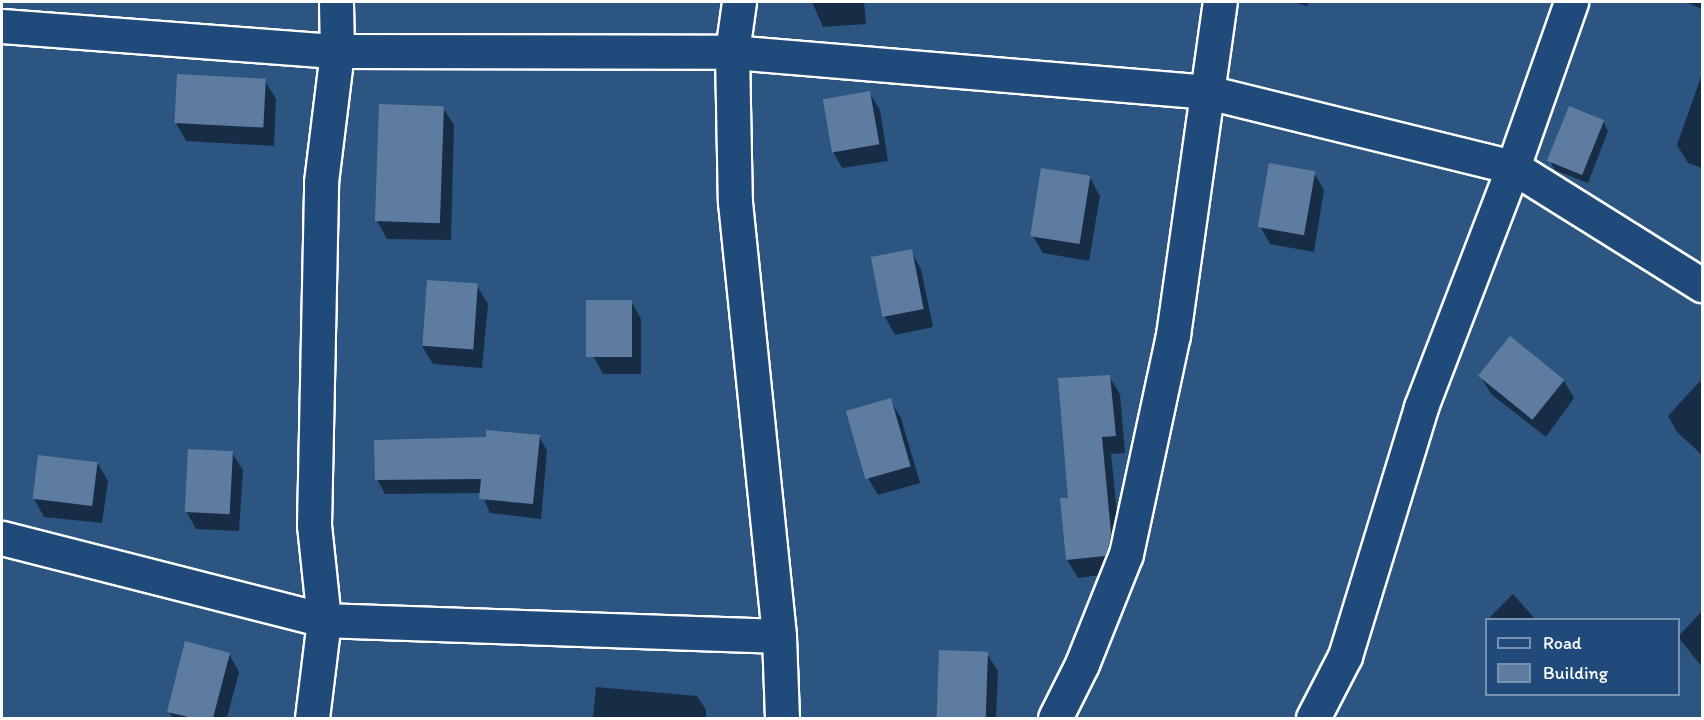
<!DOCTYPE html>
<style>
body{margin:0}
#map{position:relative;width:1704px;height:720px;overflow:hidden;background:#2c5582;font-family:Itim,sans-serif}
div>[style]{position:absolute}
.shadow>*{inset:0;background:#0007}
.building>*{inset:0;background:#5e7c9f;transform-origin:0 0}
.roads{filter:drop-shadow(2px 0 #fff) drop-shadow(-2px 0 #fff) drop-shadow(0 2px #fff) drop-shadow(0 -2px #fff)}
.minor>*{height:33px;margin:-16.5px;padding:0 16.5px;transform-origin:16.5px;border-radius:16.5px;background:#1f4a7a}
span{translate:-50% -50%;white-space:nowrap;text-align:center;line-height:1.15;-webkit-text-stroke:5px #1f4a7a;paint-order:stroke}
.frame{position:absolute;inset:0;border:3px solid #fff;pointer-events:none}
.legend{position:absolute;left:1485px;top:618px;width:195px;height:78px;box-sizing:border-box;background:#1f4a7a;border:2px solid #7992af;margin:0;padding:8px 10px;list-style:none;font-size:18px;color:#fff}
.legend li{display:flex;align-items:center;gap:12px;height:30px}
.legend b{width:30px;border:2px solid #7992af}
</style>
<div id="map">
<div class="shadow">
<i style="clip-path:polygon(812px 2px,864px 2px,866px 24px,823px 27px)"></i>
<i style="clip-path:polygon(1293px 2px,1308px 2px,1307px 6px)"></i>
<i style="clip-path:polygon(1685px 2px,1702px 2px,1702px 9px)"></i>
<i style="clip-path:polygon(1702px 74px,1702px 168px,1688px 163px,1677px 145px)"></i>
<i style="clip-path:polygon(265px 81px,276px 99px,274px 146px,186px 141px,176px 123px)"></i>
<i style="clip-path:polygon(869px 92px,880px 110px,888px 161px,842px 168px,832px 150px,825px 99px)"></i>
<i style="clip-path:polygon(443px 108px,454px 125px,451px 240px,387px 239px,377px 221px)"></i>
<i style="clip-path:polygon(1603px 121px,1608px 131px,1588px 183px,1555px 170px,1550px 161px)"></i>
<i style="clip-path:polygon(1314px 173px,1324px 190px,1314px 252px,1270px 244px,1260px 226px)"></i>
<i style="clip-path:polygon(1090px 178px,1100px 196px,1089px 261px,1043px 253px,1032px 235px)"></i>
<i style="clip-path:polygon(911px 251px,921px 269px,933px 327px,895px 335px,885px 317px,873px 259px)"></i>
<i style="clip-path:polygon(477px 286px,488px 304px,482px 368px,433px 364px,422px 346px)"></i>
<i style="clip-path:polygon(631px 301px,641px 319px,641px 374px,603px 374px,593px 356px)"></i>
<i style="clip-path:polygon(1109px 376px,1120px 394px,1125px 453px,1111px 454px,1121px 552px,1115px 573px,1078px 578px,1067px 560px,1070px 499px)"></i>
<i style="clip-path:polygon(1481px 377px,1564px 381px,1574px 398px,1546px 437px,1491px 394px)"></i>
<i style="clip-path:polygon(1700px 381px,1702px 384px,1702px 455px,1677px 432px,1668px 416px)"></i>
<i style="clip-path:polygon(890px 400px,901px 418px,920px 483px,878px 495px,868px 478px,848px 413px)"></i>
<i style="clip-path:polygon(539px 436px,547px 451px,541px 519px,490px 513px,481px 493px,385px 494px,377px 479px)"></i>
<i style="clip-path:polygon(232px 453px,243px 470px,239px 531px,196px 529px,186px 511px)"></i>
<i style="clip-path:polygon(98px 464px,108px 481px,102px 523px,44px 517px,34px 499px)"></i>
<i style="clip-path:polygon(1513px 594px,1536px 620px,1487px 620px)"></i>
<i style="clip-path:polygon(1702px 611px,1702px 667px,1678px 637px)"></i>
<i style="clip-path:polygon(940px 651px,987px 654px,998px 671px,996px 718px,937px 718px)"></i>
<i style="clip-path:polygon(229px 654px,239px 672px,227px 718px,173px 718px,169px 711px)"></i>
<i style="clip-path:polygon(596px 687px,697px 696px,706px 710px,706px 718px,593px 718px)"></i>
</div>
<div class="building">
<i style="left:177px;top:74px;width:89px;height:49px;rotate:3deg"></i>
<i style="left:870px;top:91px;width:54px;height:48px;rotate:80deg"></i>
<i style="left:379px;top:104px;width:65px;height:117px;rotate:2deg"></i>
<i style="left:1569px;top:106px;width:38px;height:59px;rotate:22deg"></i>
<i style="left:1269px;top:163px;width:47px;height:65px;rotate:10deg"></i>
<i style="left:1041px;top:168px;width:50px;height:69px;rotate:9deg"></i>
<i style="left:912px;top:249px;width:61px;height:42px;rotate:79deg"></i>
<i style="left:427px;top:280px;width:51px;height:66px;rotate:4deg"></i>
<i style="left:586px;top:300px;width:46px;height:57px"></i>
<i style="left:1510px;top:336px;width:70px;height:51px;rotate:39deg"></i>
<i style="clip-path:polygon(1110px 375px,1116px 436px,1102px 437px,1111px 533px,1108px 549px,1105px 556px,1066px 560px,1060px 498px,1068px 498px,1058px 378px)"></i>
<i style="left:891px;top:398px;width:71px;height:47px;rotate:74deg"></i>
<i style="clip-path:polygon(486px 430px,540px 435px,533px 504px,479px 499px,481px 479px,375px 480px,374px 440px,486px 437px)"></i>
<i style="left:188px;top:449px;width:45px;height:63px;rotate:3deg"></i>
<i style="left:38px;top:455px;width:60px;height:44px;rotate:7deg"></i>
<i style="clip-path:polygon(185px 641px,230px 653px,213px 718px,193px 718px,167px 712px)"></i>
<i style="left:939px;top:650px;width:49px;height:68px;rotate:2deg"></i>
</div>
<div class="roads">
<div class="minor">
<i style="left:739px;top:2px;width:50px;rotate:98deg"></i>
<i style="left:732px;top:52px;width:150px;rotate:88.9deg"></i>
<i style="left:735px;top:202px;width:436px;rotate:84.2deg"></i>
<i style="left:779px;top:636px;width:82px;rotate:87.9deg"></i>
<i style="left:2px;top:26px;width:336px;rotate:4.3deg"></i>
<i style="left:337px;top:51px;width:395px;rotate:0.1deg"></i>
<i style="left:732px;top:52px;width:477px;rotate:4.8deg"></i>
<i style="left:1207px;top:92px;width:315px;rotate:13.8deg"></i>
<i style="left:1513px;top:167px;width:223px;rotate:32deg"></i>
<i style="left:2px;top:538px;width:332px;rotate:14.3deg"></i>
<i style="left:324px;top:620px;width:455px;rotate:2deg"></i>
<i style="left:312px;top:718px;width:99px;rotate:-83deg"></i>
<i style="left:324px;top:620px;width:96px;rotate:-96deg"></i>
<i style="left:314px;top:525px;width:343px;rotate:-88.8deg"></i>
<i style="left:321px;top:182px;width:132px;rotate:-83deg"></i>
<i style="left:337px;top:51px;width:49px;rotate:-91.2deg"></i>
<i style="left:1055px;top:718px;width:60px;rotate:-63.4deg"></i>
<i style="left:1082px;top:664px;width:118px;rotate:-68.2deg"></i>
<i style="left:1126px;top:554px;width:224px;rotate:-77.9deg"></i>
<i style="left:1173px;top:335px;width:336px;rotate:-82deg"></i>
<i style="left:1313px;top:718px;width:70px;rotate:-62.7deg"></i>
<i style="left:1345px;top:656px;width:260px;rotate:-73deg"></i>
<i style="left:1421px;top:407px;width:257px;rotate:-69deg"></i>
<i style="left:1513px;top:167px;width:175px;rotate:-70.6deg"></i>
</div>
</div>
<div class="frame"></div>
<ul class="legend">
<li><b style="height:8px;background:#1f4a7a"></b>Road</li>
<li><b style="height:16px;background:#5e7c9f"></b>Building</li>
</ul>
</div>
